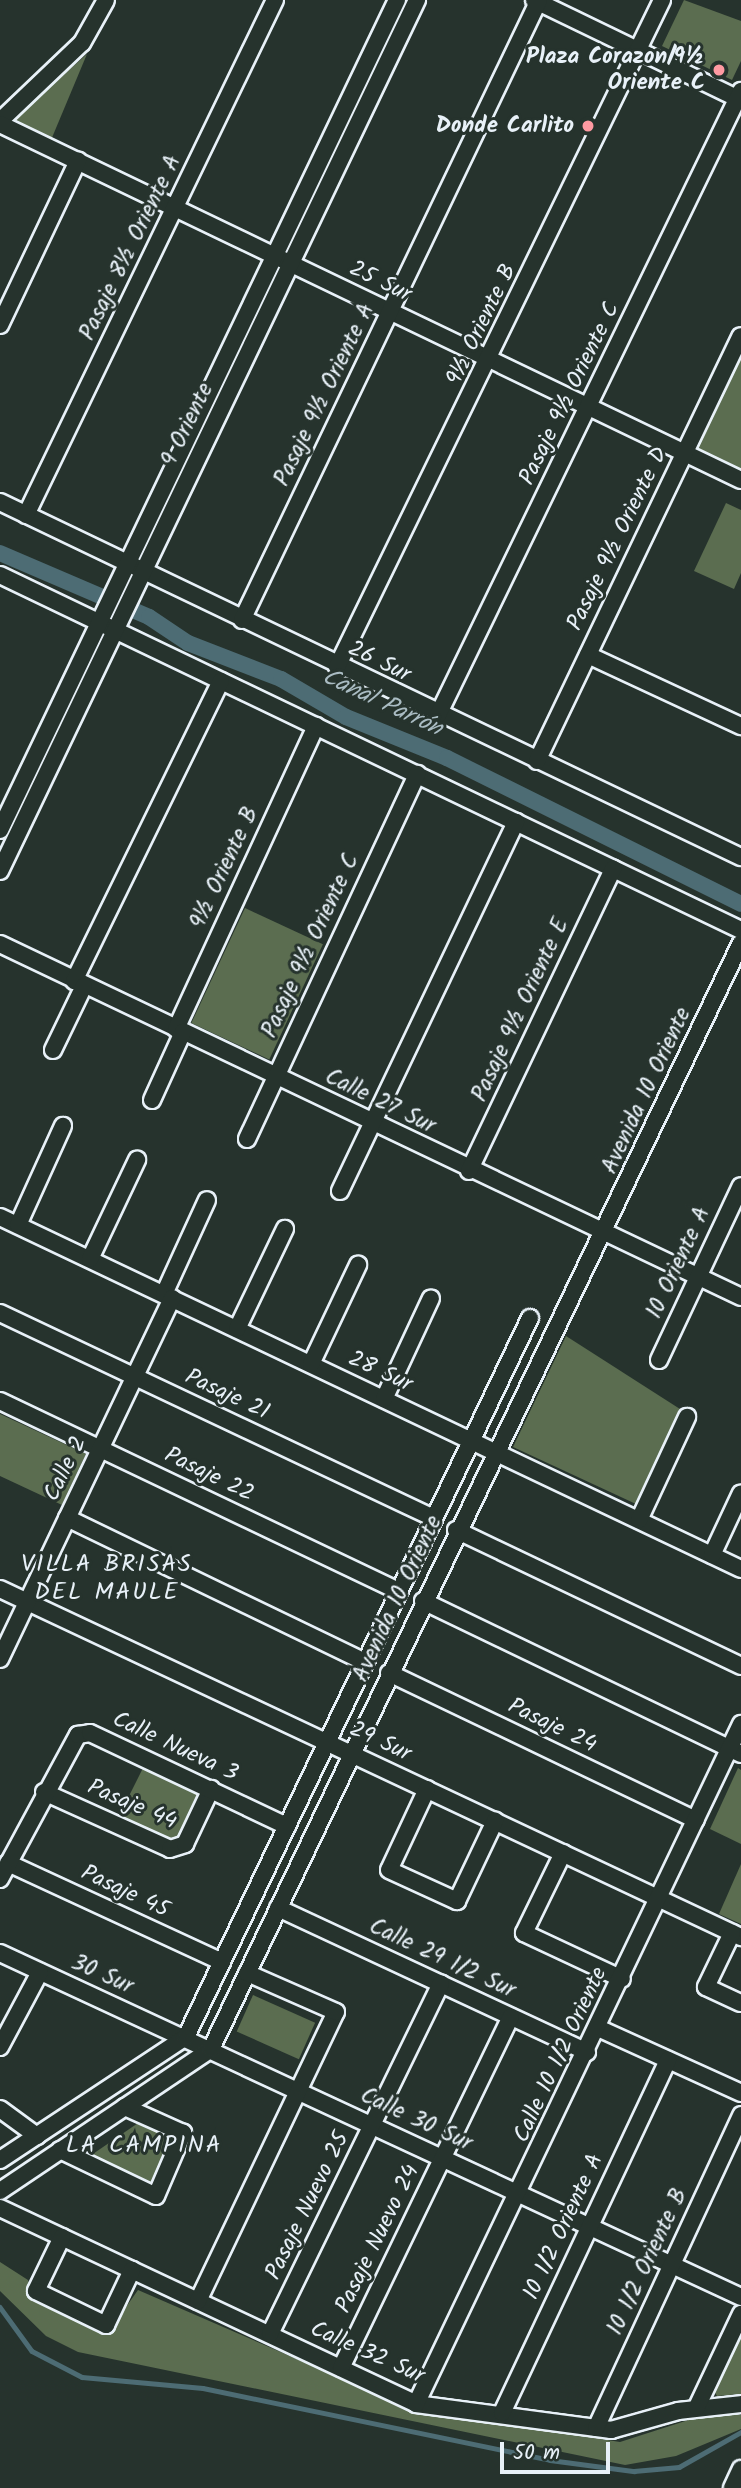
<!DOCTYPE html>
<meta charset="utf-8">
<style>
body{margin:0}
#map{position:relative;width:741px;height:2488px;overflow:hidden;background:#26332d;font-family:Kalam,sans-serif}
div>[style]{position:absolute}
.green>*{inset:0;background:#5b6d50;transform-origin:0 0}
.stream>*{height:4.5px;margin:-2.25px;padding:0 2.25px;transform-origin:2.25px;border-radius:2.25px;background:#4d6c74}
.canal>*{height:16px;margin:-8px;padding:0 8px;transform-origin:8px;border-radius:8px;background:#4d6c74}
.roads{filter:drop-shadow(2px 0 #e8f1f8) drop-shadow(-2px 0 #e8f1f8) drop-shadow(0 2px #e8f1f8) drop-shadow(0 -2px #e8f1f8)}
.minor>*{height:16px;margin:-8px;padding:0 8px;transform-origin:8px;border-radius:8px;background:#26332d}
.dots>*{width:19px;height:19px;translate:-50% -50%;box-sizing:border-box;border:4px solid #26332d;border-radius:50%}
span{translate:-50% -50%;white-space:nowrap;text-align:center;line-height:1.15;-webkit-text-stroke:6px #26332d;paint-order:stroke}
.poi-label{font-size:23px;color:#e8f1f8;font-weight:700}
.right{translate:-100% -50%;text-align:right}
.street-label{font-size:23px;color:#e8f1f8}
.water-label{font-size:24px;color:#aabcc3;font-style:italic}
.neighbourhood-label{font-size:24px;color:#e8f1f8;letter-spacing:2px}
.scale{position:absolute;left:500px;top:2442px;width:110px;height:32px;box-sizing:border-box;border:4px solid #e8f1f8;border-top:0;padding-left:9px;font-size:21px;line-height:24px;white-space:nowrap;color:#e8f1f8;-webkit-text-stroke:5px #26332d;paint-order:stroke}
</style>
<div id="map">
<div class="green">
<i style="clip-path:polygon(684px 0,741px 21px,741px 61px,732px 80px,662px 46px)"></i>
<i style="clip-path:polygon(87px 54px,51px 140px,11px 121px)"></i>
<i style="clip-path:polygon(741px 349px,741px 473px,692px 450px)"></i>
<i style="clip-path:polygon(726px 503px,741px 510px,741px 573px,734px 589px,694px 571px)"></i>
<i style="left:245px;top:908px;width:86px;height:127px;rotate:25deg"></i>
<i style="clip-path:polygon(566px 1336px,680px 1409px,636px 1504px,513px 1447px)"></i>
<i style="clip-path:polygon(0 1414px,86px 1454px,62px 1505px,0 1476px)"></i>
<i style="clip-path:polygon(143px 1768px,201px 1795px,181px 1839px,169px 1843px,118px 1818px)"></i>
<i style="clip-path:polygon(738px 1768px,741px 1770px,741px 1844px,710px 1829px)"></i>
<i style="clip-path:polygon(741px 1864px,741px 1924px,719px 1914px)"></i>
<i style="left:253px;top:1995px;width:68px;height:40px;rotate:24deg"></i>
<i style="clip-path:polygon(141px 2121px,175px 2134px,152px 2184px,87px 2158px)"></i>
<i style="clip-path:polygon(0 2262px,28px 2280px,34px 2300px,109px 2331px,138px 2290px,412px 2409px,620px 2442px,704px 2415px,741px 2415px,741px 2429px,676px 2456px,625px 2465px,78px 2352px,46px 2336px,0 2291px)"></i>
<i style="clip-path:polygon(741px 2334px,741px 2394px,717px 2396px,714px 2391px)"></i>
</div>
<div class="stream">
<i style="left:0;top:2307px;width:54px;rotate:54deg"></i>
<i style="left:32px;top:2351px;width:56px;rotate:27.5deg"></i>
<i style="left:82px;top:2377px;width:121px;rotate:5.2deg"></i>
<i style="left:203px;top:2388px;width:354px;rotate:11.7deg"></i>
<i style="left:550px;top:2460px;width:85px;rotate:7.5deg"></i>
<i style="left:634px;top:2471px;width:45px;rotate:-5.1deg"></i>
<i style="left:679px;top:2467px;width:71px;rotate:-29.4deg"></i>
</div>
<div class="canal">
<i style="left:0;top:553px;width:162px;rotate:23.2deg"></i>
<i style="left:149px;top:617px;width:47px;rotate:33.7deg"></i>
<i style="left:188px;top:643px;width:100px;rotate:21.2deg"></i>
<i style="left:281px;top:679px;width:75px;rotate:30.3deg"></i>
<i style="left:346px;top:717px;width:109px;rotate:22.1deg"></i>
<i style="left:447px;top:758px;width:328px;rotate:26.4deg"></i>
</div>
<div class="roads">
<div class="minor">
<i style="left:534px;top:0;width:230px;rotate:25.8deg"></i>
<i style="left:0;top:121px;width:113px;rotate:-43.6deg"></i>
<i style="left:82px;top:43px;width:49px;rotate:-60.8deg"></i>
<i style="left:0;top:124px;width:822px;rotate:25.66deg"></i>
<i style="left:0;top:325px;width:182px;rotate:-64.6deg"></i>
<i style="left:0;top:502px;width:822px;rotate:25.6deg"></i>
<i style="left:26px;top:515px;width:572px;rotate:-64.2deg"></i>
<i style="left:0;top:575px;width:822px;rotate:25.6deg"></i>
<i style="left:242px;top:620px;width:687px;rotate:-64.4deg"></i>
<i style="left:588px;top:655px;width:169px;rotate:24.9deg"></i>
<i style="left:337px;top:667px;width:742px;rotate:-64.02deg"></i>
<i style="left:438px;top:715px;width:694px;rotate:-64.1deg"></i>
<i style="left:537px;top:761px;width:471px;rotate:-64.4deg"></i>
<i style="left:0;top:830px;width:920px;rotate:-64.44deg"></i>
<i style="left:0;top:871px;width:966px;rotate:-64.42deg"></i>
<i style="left:0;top:944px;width:821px;rotate:25.47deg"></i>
<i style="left:74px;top:981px;width:334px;rotate:-63.9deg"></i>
<i style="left:176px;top:1029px;width:334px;rotate:-65.2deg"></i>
<i style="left:53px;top:1050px;width:71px;rotate:-64.2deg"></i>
<i style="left:152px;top:1100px;width:75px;rotate:-65.5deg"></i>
<i style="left:247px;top:1139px;width:403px;rotate:-65deg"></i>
<i style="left:469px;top:1171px;width:335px;rotate:-64.5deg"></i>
<i style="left:340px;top:1191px;width:409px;rotate:-64.5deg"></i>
<i style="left:0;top:1217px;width:820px;rotate:25.41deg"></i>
<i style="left:18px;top:1225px;width:109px;rotate:-65.6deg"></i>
<i style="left:90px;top:1259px;width:110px;rotate:-64.6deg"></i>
<i style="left:164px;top:1294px;width:103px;rotate:-65.4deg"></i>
<i style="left:0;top:1313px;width:480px;rotate:25.3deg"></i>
<i style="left:237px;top:1329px;width:111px;rotate:-64.4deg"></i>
<i style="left:659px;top:1360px;width:192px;rotate:-64.8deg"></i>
<i style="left:311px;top:1364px;width:110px;rotate:-64.6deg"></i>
<i style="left:384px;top:1399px;width:111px;rotate:-65deg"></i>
<i style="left:0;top:1401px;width:442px;rotate:25.5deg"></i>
<i style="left:67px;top:1518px;width:331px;rotate:25.8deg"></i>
<i style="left:639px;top:1520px;width:114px;rotate:-65deg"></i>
<i style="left:456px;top:1530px;width:316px;rotate:25.5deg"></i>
<i style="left:712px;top:1555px;width:68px;rotate:-64.9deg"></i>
<i style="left:0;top:1589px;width:819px;rotate:25.16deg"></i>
<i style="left:423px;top:1601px;width:353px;rotate:25.7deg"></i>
<i style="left:0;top:1659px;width:400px;rotate:-64.5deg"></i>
<i style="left:389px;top:1673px;width:340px;rotate:25.6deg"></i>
<i style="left:427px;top:1789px;width:89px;rotate:115.1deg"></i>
<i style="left:389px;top:1870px;width:75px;rotate:24.5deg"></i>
<i style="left:457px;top:1901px;width:89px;rotate:-64.6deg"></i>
<i style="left:44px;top:1792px;width:138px;rotate:24.3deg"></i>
<i style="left:170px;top:1849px;width:16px;rotate:-18deg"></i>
<i style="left:185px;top:1844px;width:61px;rotate:-64.7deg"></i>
<i style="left:563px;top:1853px;width:89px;rotate:116deg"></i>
<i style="left:524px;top:1933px;width:108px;rotate:25.1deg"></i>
<i style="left:8px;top:1863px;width:236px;rotate:24.8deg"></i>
<i style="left:0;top:1879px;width:164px;rotate:-61.6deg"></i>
<i style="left:78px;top:1735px;width:12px;rotate:-9deg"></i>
<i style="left:90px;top:1733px;width:218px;rotate:25.3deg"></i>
<i style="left:278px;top:1908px;width:341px;rotate:25deg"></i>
<i style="left:732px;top:1933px;width:60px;rotate:115.7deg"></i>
<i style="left:706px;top:1987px;width:38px;rotate:25deg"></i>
<i style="left:0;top:1953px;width:817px;rotate:24.9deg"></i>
<i style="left:598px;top:2028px;width:157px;rotate:24.4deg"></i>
<i style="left:0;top:2047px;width:85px;rotate:-61.9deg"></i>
<i style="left:0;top:2109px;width:46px;rotate:36.1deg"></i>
<i style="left:60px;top:2150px;width:106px;rotate:25.6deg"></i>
<i style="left:156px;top:2196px;width:69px;rotate:-66.8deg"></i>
<i style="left:183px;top:2133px;width:64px;rotate:-155.9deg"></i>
<i style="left:0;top:2160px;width:223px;rotate:-33.5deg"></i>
<i style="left:186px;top:2037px;width:797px;rotate:-64.43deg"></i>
<i style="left:0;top:2191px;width:254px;rotate:-33.9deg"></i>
<i style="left:211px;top:2049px;width:1226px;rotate:-64.4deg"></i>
<i style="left:0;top:2208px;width:460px;rotate:25.2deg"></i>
<i style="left:416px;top:2404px;width:197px;rotate:7.6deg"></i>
<i style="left:611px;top:2430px;width:70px;rotate:-15.8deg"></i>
<i style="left:678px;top:2411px;width:63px;rotate:-6.3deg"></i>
<i style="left:62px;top:2237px;width:60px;rotate:115.7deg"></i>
<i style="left:36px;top:2291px;width:78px;rotate:25.9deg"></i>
<i style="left:106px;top:2325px;width:61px;rotate:-64.7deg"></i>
<i style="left:198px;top:2301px;width:320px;rotate:-64.5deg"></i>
<i style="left:336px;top:2012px;width:97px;rotate:-156.3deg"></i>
<i style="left:270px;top:2334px;width:390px;rotate:-64deg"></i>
<i style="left:341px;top:2368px;width:390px;rotate:-64.2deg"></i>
<i style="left:416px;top:2404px;width:754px;rotate:-64.45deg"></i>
<i style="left:697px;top:2407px;width:103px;rotate:-64.7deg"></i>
<i style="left:502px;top:2413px;width:390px;rotate:-64.8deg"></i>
<i style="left:596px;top:2428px;width:345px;rotate:-65.1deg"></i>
<i style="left:732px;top:2488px;width:21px;rotate:-65deg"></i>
</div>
</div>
<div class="dots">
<i style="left:719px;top:70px;background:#ff9aa2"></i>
<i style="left:588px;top:126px;background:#ff9aa2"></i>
</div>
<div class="poi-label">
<span class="right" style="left:705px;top:70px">Plaza Corazon/9½<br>Oriente C</span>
<span class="right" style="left:574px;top:126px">Donde Carlito</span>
</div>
<div class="street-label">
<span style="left:131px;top:248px;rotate:-64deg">Pasaje 8½ Oriente A</span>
<span style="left:380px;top:282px;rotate:26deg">25 Sur</span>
<span style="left:482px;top:325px;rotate:-64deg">9½ Oriente B</span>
<span style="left:570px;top:394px;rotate:-64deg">Pasaje 9½ Oriente C</span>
<span style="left:325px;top:395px;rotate:-64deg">Pasaje 9½ Oriente A</span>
<span style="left:188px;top:425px;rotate:-64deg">9 Oriente</span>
<span style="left:618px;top:539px;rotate:-64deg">Pasaje 9½ Oriente D</span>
<span style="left:379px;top:662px;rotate:26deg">26 Sur</span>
<span style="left:225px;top:868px;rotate:-65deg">9½ Oriente B</span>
<span style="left:311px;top:946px;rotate:-65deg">Pasaje 9½ Oriente C</span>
<span style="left:521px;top:1010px;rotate:-65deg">Pasaje 9½ Oriente E</span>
<span style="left:647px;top:1091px;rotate:-65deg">Avenida 10 Oriente</span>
<span style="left:380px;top:1102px;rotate:26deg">Calle 27 Sur</span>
<span style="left:679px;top:1263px;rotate:-65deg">10 Oriente A</span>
<span style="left:380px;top:1372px;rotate:25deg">28 Sur</span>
<span style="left:227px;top:1395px;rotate:25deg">Pasaje 21</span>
<span style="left:66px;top:1469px;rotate:-64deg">Calle 2</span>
<span style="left:209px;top:1475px;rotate:26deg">Pasaje 22</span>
<span style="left:398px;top:1599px;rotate:-65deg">Avenida 10 Oriente</span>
<span style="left:552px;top:1726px;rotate:26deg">Pasaje 24</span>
<span style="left:380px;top:1742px;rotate:25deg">29 Sur</span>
<span style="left:175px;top:1747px;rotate:25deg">Calle Nueva 3</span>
<span style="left:132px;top:1805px;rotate:23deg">Pasaje 44</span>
<span style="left:125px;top:1892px;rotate:25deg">Pasaje 45</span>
<span style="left:442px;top:1959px;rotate:25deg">Calle 29 1/2 Sur</span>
<span style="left:102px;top:1975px;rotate:24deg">30 Sur</span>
<span style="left:561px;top:2055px;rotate:-65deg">Calle 10 1/2 Oriente</span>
<span style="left:416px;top:2120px;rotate:25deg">Calle 30 Sur</span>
<span style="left:308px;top:2206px;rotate:-64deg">Pasaje Nuevo 25</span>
<span style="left:564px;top:2227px;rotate:-65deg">10 1/2 Oriente A</span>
<span style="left:378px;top:2239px;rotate:-64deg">Pasaje Nuevo 24</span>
<span style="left:648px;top:2262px;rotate:-65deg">10 1/2 Oriente B</span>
<span style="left:367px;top:2353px;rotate:24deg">Calle 32 Sur</span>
</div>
<div class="water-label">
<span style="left:382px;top:703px;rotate:25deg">Canal Parrón</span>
</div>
<div class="neighbourhood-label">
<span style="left:107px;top:1579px">VILLA BRISAS<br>DEL MAULE</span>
<span style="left:144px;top:2146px">LA CAMPINA</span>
</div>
<div class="scale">50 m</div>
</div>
